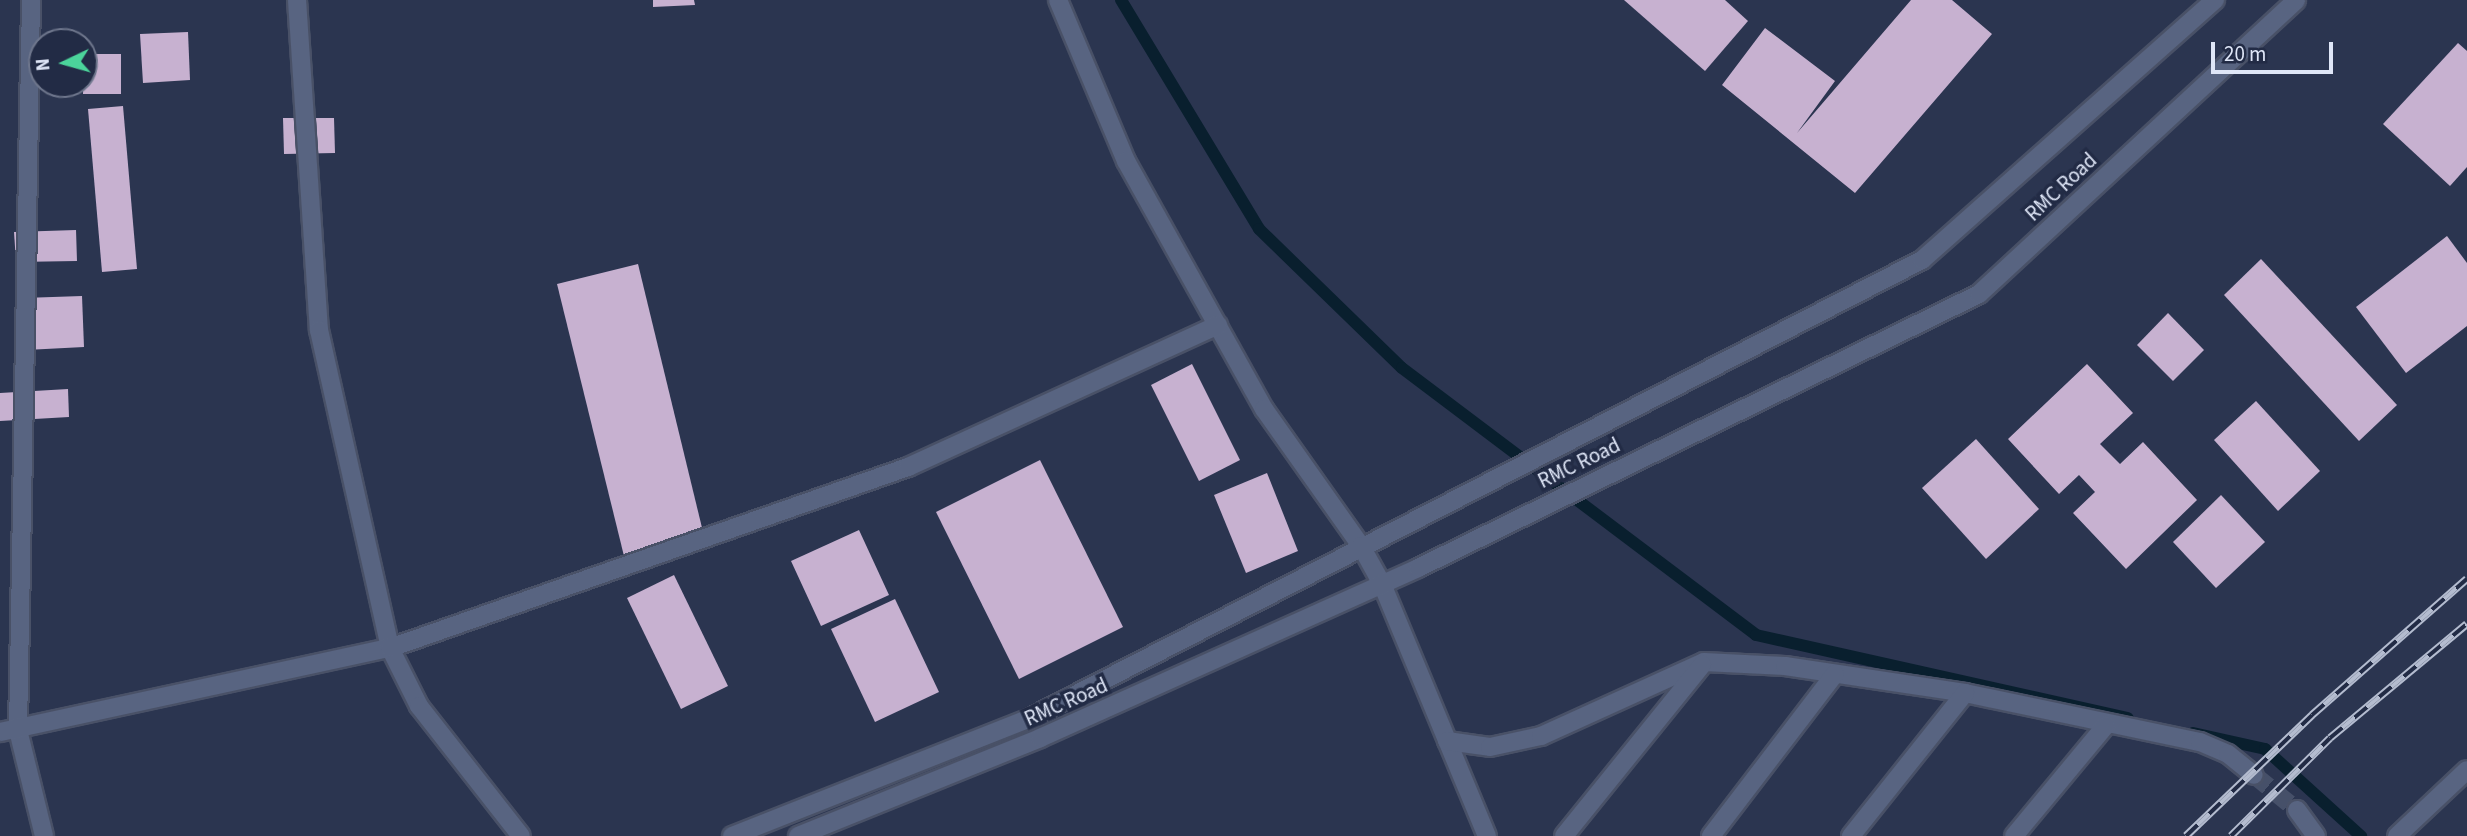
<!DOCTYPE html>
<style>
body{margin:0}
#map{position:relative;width:2467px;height:836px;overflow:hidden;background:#2b3550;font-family:"Source Sans 3",sans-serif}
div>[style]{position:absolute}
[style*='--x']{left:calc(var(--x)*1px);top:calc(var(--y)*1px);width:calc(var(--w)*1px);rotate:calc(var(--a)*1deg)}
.stream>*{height:12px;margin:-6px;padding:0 6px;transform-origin:6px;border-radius:6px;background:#091f2e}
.building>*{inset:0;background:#c7b1d0}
.minor-tunnel>*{height:18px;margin-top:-9px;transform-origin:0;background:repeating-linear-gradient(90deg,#465069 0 18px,transparent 0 27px)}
.roads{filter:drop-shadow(2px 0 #495167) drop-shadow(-2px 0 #495167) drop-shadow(0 2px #495167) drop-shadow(0 -2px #495167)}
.minor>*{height:18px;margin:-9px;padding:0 9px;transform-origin:9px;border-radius:9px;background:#586481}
.rail>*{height:8px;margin-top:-4px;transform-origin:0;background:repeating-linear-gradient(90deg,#222b45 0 16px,#b4bccf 0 32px);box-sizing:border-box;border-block:2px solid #b4bccf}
span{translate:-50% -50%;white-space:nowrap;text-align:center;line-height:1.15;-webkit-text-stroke:7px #222b45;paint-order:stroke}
.street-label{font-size:21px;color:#dfe6f7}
.north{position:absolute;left:28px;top:28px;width:70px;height:70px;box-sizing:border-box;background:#222b45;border:2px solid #6e768c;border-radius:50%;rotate:265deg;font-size:19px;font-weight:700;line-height:28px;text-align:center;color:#dfe6f7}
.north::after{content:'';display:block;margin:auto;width:24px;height:32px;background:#4bd49b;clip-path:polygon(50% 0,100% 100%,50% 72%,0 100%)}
.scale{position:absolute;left:2211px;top:42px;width:122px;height:32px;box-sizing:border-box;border:4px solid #dfe6f7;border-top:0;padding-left:9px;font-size:21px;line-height:24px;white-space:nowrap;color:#dfe6f7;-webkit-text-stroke:5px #222b45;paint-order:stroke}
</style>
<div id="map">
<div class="stream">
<i style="--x:1121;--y:0;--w:267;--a:58.9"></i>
<i style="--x:1259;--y:229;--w:199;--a:44.2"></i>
<i style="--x:1402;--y:368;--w:443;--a:37"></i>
<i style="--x:1756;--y:635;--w:381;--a:12.6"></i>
<i style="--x:2193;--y:733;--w:74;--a:12.5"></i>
<i style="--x:2265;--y:749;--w:130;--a:42.2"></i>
</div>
<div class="building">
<i style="clip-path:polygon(653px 0,694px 0,695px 5px,653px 7px)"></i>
<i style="clip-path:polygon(1624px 0,1725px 0,1748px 21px,1705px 71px)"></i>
<i style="clip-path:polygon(1911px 0,1952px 0,1992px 34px,1855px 193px,1722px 85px,1765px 28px,1835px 81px,1797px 133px)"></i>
<i style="clip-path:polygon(188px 32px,190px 80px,143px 83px,140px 34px)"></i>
<i style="clip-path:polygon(2458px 43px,2467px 51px,2467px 167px,2450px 186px,2383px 124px)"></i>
<i style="clip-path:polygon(84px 54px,121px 54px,121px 94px,83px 94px)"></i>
<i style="clip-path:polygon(123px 106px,137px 269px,102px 272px,88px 109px)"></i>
<i style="clip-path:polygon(283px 118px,334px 118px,335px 153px,284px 154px)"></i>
<i style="clip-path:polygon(76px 230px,77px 261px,16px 262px,14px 232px)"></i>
<i style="clip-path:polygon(2447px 236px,2467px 263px,2467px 326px,2406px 373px,2356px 307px)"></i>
<i style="clip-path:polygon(2261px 259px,2397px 405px,2359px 441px,2224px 295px)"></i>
<i style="clip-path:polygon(638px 264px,704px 536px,624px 556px,557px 284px)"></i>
<i style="clip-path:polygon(82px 296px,84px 347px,26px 350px,23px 298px)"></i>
<i style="clip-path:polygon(2168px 313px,2204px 350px,2173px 381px,2137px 345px)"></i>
<i style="clip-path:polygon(1192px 364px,1240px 460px,1199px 481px,1151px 385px)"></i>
<i style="clip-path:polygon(2087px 364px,2133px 413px,2100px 444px,2120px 464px,2143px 442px,2197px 500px,2126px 569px,2073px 513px,2095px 492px,2079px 475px,2059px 494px,2008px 439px)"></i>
<i style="clip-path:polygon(68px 389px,69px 417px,0 421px,0 393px)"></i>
<i style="clip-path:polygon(2256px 401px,2320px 471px,2278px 511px,2214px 440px)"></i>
<i style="clip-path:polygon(1976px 439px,2039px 509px,1986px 559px,1922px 488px)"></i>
<i style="clip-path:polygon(1040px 460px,1123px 627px,1019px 679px,936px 512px)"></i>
<i style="clip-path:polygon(1267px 473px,1298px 551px,1246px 573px,1214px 495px)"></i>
<i style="clip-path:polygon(2221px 495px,2265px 542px,2216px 588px,2173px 542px)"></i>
<i style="clip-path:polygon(859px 530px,889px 595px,821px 626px,791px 561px)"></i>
<i style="clip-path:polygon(674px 575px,728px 686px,681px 709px,627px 598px)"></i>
<i style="clip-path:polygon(895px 599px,939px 692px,875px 722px,831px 629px)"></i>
</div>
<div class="minor-tunnel">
<i style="--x:2254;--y:775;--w:55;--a:39.1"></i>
</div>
<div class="roads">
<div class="minor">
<i style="--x:31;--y:0;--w:730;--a:91.02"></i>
<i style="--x:18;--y:730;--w:109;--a:76.2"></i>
<i style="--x:297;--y:0;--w:331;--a:86.2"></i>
<i style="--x:319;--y:330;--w:326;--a:77.4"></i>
<i style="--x:390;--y:648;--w:65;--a:63.4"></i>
<i style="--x:419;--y:706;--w:165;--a:51.9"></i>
<i style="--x:1058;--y:0;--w:175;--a:67.1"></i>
<i style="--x:1126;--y:161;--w:284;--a:60.9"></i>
<i style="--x:1264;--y:409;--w:168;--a:54.7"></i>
<i style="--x:1361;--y:546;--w:43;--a:61.1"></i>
<i style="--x:1382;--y:584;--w:273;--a:67.4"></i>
<i style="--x:0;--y:732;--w:399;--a:-12.2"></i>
<i style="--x:390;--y:648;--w:549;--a:-19.26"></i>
<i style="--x:908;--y:467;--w:341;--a:-24.6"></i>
<i style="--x:1447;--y:741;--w:43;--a:7.9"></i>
<i style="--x:1490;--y:747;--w:52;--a:-12.2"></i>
<i style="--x:1541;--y:736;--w:179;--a:-24.4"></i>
<i style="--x:1704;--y:662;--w:81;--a:2.8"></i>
<i style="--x:1785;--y:666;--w:182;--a:8.5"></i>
<i style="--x:1965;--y:693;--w:240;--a:11.8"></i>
<i style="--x:2200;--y:742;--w:30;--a:23"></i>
<i style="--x:2228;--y:754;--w:33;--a:39"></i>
<i style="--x:2297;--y:810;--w:32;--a:54"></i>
<i style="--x:732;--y:836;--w:321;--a:-21.6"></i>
<i style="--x:1030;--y:718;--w:1003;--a:-27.18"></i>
<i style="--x:1922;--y:260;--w:392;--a:-41.6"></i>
<i style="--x:798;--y:836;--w:261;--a:-22"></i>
<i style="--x:1040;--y:738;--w:414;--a:-24.2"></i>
<i style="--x:1418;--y:568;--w:624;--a:-26.03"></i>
<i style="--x:1979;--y:294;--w:432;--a:-42.8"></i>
<i style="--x:1564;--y:836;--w:220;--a:-51.1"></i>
<i style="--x:1711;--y:836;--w:204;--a:-52.6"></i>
<i style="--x:1851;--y:836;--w:183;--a:-51.4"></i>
<i style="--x:2014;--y:836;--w:144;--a:-50.3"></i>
<i style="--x:2397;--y:836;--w:96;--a:-43.3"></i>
</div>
</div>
<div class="rail">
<i style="--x:2186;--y:836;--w:175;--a:-43.8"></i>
<i style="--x:2312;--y:715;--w:206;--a:-41.3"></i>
<i style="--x:2231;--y:836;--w:139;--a:-44.7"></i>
<i style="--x:2330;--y:738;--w:178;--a:-39.8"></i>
</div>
<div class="street-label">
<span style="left:2061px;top:187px;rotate:-43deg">RMC Road</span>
<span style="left:1579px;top:463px;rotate:-26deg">RMC Road</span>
<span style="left:1066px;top:702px;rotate:-24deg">RMC Road</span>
</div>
<div class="north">N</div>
<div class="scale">20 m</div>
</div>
